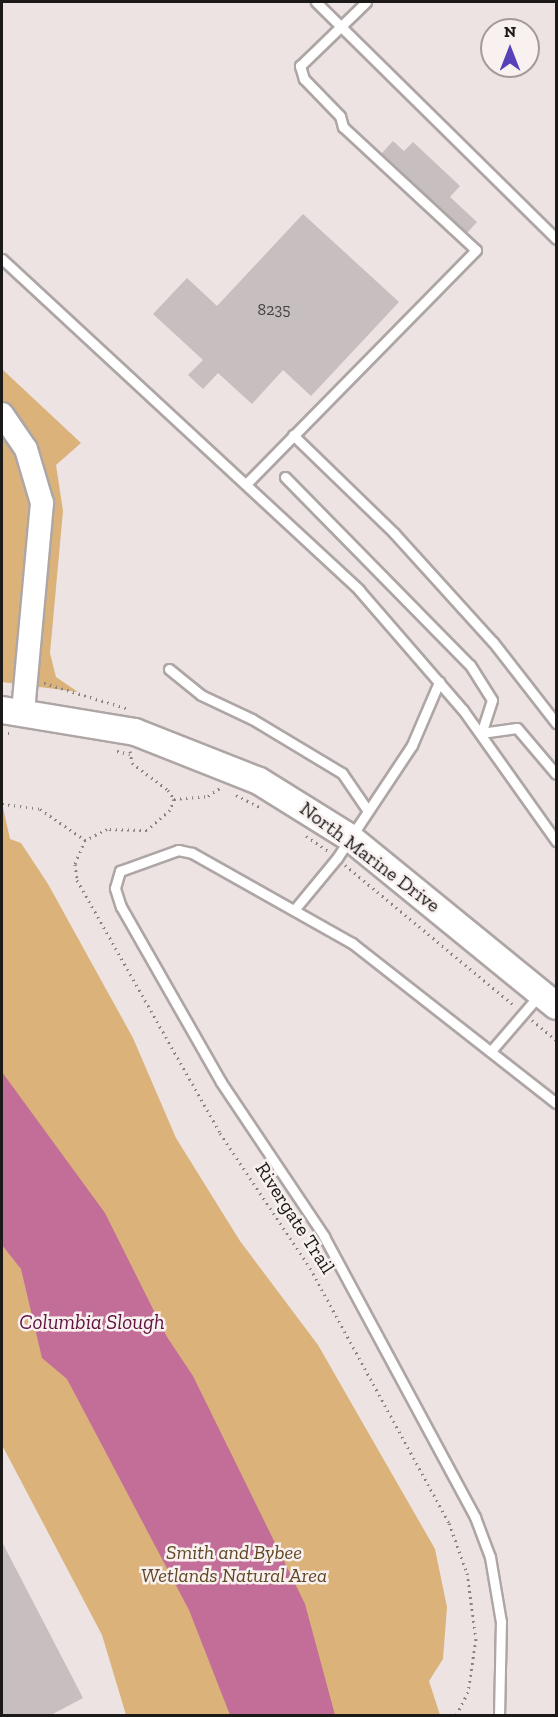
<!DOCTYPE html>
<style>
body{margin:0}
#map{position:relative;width:558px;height:1717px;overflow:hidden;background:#ece3e2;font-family:"Zilla Slab",serif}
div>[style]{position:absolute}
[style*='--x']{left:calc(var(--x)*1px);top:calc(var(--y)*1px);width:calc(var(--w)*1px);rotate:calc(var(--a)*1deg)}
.green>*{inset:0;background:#dbb279}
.water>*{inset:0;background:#c36d99}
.building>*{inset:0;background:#c6bebf}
.path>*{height:3px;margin-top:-1.5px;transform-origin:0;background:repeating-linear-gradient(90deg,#888281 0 1.5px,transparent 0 6px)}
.roads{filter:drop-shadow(2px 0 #aea6a5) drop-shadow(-2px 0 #aea6a5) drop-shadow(0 2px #aea6a5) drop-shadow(0 -2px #aea6a5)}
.service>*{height:9px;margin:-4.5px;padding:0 4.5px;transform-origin:4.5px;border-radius:4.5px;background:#fff}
.tertiary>*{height:22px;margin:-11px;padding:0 11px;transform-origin:11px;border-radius:11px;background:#fff}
.secondary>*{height:26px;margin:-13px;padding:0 13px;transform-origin:13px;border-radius:13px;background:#fff}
span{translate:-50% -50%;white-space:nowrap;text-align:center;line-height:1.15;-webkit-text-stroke:5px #f9f1ef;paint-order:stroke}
.number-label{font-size:16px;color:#464242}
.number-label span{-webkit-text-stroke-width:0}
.street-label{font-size:20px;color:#1c1919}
.park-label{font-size:20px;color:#5f4624;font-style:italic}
.water-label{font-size:21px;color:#5f113f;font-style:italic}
.frame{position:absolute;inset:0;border:3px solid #1c1919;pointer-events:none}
.north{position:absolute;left:480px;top:18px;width:60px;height:60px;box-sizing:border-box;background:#f9f1ef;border:2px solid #a19b99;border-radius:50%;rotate:0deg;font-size:16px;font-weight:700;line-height:24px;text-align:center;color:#1c1919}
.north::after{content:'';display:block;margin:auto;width:21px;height:27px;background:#5741b9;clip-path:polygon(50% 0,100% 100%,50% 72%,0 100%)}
</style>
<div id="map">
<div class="green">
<i style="clip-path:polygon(2px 369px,81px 443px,56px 465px,63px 511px,50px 653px,56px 677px,78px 692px,2px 682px)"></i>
<i style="clip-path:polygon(2px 803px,10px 839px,21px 843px,48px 884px,133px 1038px,176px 1138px,240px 1241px,318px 1345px,435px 1549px,447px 1607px,443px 1659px,429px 1681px,440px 1715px,126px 1715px,102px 1635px,2px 1445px)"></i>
</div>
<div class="water">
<i style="clip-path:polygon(2px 1072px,105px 1213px,167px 1337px,193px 1376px,305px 1604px,335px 1715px,230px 1715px,189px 1610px,67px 1379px,42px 1358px,21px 1269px,2px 1245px)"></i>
</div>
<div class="building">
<i style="clip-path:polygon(393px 141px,404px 151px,413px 142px,460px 186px,450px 197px,477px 222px,467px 233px,382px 153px)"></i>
<i style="clip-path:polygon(303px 214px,399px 302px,311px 396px,283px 370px,252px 404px,218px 373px,203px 389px,188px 375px,203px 360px,153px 314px,187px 278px,217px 306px)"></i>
<i style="clip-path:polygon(2px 1542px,83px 1698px,49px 1716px,2px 1716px)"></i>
</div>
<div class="path">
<i style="--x:44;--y:683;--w:89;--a:17"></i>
<i style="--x:2;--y:733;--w:8;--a:0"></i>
<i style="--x:117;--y:751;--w:13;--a:13"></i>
<i style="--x:130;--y:751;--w:12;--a:81"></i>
<i style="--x:132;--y:763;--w:45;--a:36.9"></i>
<i style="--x:168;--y:790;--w:11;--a:56"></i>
<i style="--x:174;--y:799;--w:12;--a:110"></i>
<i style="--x:170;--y:810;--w:30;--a:139"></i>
<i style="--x:147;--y:830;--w:40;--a:-178.6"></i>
<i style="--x:107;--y:829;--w:25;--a:153"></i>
<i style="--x:85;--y:840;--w:26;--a:113"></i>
<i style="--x:75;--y:864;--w:16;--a:83"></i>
<i style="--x:77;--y:880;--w:291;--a:60.5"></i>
<i style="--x:220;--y:1133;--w:162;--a:56.3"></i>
<i style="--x:310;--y:1268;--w:290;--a:61.4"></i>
<i style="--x:449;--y:1523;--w:53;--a:70.2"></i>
<i style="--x:467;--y:1573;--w:67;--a:82.2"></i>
<i style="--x:476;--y:1639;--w:54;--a:98.6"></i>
<i style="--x:468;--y:1692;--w:27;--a:117"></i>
<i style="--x:236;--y:795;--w:30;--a:27"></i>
<i style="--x:174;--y:799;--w:34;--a:-5"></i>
<i style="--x:208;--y:796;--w:14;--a:-34"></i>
<i style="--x:2;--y:804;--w:38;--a:7"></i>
<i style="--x:40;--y:809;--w:55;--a:34.6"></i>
<i style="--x:306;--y:836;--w:27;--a:34"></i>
<i style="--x:345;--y:865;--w:221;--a:39.7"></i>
<i style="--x:532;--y:1020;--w:31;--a:40"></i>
</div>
<div class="roads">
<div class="service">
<i style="--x:316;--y:2;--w:337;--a:44.6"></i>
<i style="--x:2;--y:259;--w:487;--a:42.8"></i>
<i style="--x:359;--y:590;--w:159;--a:49.1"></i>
<i style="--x:463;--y:710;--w:161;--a:54.6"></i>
<i style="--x:293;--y:435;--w:141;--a:44.1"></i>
<i style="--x:394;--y:533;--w:147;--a:47.8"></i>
<i style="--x:493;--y:642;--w:103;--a:52.1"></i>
<i style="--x:285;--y:477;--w:264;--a:45.5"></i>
<i style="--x:470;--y:665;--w:41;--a:57.8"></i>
<i style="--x:492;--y:700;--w:35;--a:108"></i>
<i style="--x:246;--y:484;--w:328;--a:-45.5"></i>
<i style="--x:476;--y:250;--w:181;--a:-137.2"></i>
<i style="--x:343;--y:127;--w:11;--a:-105"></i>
<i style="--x:340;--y:116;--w:52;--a:-134.2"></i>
<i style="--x:304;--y:79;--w:14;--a:-107"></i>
<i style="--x:300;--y:66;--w:92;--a:-44.1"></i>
<i style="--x:169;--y:669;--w:41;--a:39.1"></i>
<i style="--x:201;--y:695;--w:56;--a:25.2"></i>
<i style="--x:252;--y:719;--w:105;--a:31"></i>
<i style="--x:342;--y:773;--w:42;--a:55.6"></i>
<i style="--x:481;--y:733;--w:36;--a:-8"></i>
<i style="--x:517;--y:728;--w:60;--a:49.7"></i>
<i style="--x:294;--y:910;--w:67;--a:-50.4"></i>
<i style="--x:337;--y:858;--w:136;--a:-56.4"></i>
<i style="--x:412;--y:745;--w:69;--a:-66.8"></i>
<i style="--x:491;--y:1051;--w:75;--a:-49.3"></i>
<i style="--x:499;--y:1716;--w:94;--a:-88.8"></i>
<i style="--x:501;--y:1622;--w:66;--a:-99.6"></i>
<i style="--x:490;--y:1557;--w:43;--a:-110.6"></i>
<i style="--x:475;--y:1517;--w:319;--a:-118.3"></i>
<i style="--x:324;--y:1236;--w:185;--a:-123.8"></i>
<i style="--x:221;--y:1082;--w:202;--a:-119.7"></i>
<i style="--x:121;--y:907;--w:20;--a:-108"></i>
<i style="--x:115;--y:888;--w:18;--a:-74"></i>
<i style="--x:120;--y:871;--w:62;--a:-19.9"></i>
<i style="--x:178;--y:850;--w:14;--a:12"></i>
<i style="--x:192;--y:853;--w:184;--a:29.4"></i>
<i style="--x:352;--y:943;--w:259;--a:38.1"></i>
</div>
<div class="tertiary">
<i style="--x:2;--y:414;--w:42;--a:55.6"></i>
<i style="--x:26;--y:449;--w:56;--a:73.5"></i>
<i style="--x:42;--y:503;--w:209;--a:95.2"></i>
</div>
<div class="secondary">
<i style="--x:2;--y:710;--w:135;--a:9.4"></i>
<i style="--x:135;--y:732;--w:133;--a:21.6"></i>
<i style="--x:259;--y:781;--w:106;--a:31.9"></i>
<i style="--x:349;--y:837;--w:267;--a:39.2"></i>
</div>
</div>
<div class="number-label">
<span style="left:274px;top:310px">8235</span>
</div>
<div class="street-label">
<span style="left:370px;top:857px;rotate:37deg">North Marine Drive</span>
<span style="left:295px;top:1218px;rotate:57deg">Rivergate Trail</span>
</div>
<div class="park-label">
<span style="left:234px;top:1564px">Smith and Bybee<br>Wetlands Natural Area</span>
</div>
<div class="water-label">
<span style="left:92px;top:1322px">Columbia Slough</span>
</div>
<div class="frame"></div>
<div class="north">N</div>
</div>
